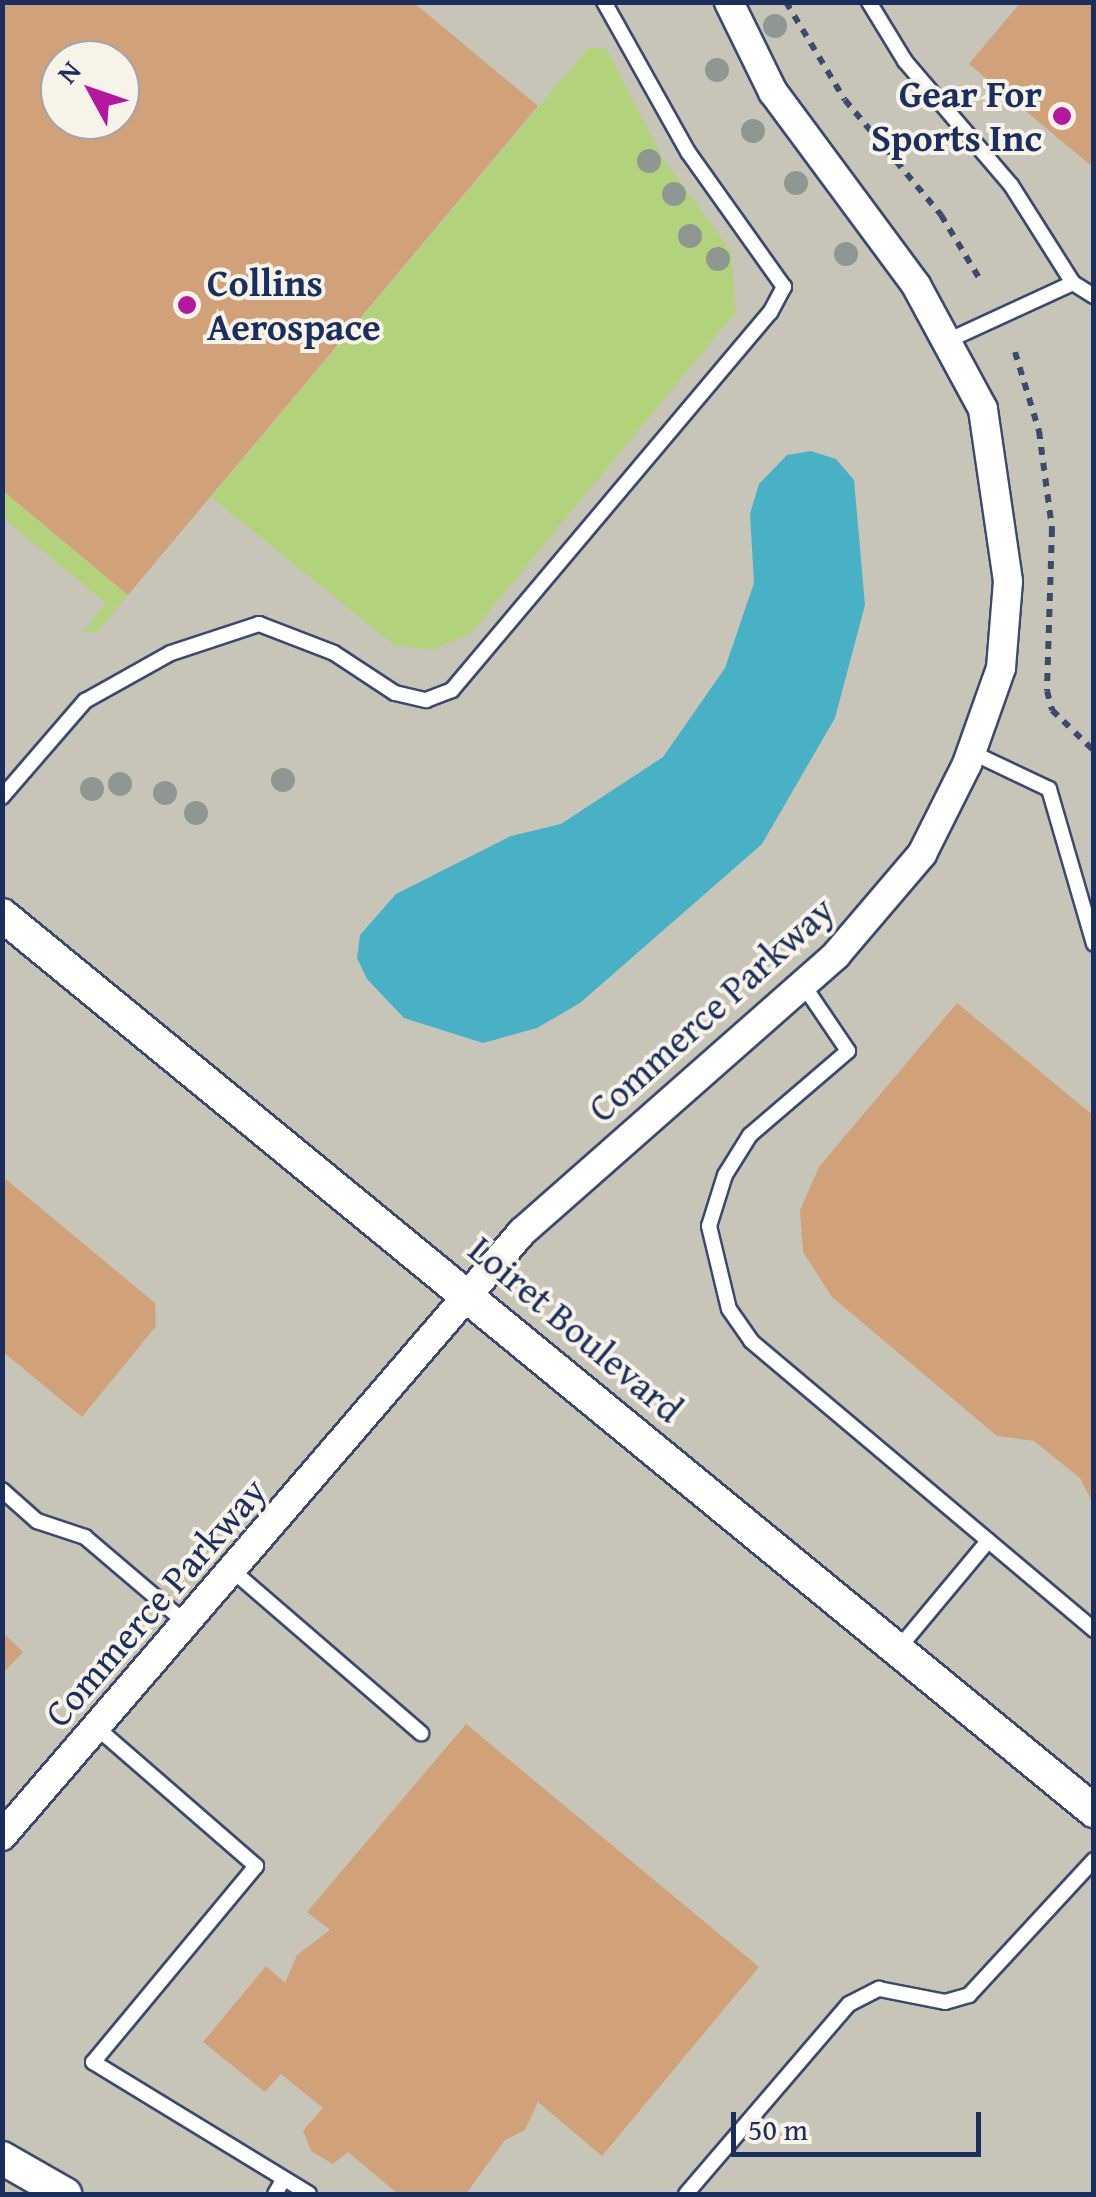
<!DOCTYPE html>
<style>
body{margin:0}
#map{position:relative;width:1096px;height:2197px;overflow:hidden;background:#efe5ca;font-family:"Gentium Book Plus",serif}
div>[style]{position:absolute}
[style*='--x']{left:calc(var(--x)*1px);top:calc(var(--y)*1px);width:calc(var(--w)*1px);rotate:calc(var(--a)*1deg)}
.industrial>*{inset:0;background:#c6c5b8}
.green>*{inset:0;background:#b2d37b}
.water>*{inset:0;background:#48b1c6}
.building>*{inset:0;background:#d1a279}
.path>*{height:6px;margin-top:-3px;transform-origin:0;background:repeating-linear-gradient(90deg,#3b4a6e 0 8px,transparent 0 16px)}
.roads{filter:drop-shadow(2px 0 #3b4a6e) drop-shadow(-2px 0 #3b4a6e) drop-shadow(0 2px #3b4a6e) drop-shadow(0 -2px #3b4a6e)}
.service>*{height:14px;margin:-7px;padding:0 7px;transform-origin:7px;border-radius:7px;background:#fff}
.minor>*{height:28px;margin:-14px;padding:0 14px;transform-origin:14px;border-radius:14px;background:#fff}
.tertiary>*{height:32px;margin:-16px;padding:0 16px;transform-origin:16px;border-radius:16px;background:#fff}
.trees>*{width:24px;height:24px;margin:-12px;border-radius:50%;background:#8f9792}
.dots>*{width:28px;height:28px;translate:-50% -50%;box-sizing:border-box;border:5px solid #f7f3e8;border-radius:50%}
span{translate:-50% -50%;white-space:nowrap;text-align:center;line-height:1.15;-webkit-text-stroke:8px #f7f3e8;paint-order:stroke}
.poi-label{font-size:38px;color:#1b2f5e;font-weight:700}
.right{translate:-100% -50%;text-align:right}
.left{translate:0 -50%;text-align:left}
.street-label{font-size:38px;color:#1b2f5e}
.frame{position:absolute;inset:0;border:5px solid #1b2f5e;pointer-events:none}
.north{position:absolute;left:40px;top:40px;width:100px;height:100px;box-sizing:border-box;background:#f7f3e8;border:2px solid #9fa5b1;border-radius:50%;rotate:310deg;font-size:28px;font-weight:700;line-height:40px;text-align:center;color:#1b2f5e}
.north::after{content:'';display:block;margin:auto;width:35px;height:45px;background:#b5179e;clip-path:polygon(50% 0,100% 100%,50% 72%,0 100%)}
.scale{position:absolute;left:731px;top:2112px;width:250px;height:45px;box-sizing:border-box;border:5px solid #1b2f5e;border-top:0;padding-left:12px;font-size:30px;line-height:35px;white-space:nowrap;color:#1b2f5e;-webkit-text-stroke:8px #f7f3e8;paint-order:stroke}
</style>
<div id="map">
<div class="industrial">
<i style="clip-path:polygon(evenodd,3px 3px,1093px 3px,1093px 2194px,3px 2194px,3px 3px,60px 60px,120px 60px,120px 120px,60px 120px,60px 60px)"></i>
</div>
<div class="green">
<i style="clip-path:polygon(588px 48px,606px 48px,662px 157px,731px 251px,736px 312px,471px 633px,433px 650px,394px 645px,211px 497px)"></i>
<i style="clip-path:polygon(2px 490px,128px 595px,97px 632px,83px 632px,106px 603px,3px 518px)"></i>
</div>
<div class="water">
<i style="clip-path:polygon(811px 451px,836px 459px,854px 480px,865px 605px,835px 718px,762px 844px,580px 1003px,537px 1028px,483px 1043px,404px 1018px,367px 979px,357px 958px,360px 935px,396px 894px,511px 836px,561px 824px,663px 757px,725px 668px,754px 583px,750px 514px,759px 484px,787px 455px)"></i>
</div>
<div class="building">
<i style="clip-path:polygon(evenodd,2px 2px,413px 2px,538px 106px,128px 595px,2px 490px,2px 2px,60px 60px,120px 60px,120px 120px,60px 120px,60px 60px)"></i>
<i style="clip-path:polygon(1021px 2px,1094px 2px,1094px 168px,969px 64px)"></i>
<i style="clip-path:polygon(957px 1003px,1094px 1116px,1094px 1505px,1080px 1478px,1034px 1441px,997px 1436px,832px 1297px,803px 1252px,800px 1210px,819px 1167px)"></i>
<i style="clip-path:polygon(2px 1176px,155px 1303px,156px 1326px,82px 1417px,2px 1351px)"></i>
<i style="clip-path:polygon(2px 1632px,23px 1652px,2px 1674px)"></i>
<i style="clip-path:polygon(466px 1724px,759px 1967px,602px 2156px,538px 2102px,525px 2130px,505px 2140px,466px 2194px,398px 2194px,348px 2152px,333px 2164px,311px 2151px,303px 2131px,323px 2108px,281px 2074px,265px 2092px,203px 2042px,266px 1966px,285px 1983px,297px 1955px,330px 1930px,307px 1912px)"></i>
</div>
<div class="path">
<i style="--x:786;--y:2;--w:114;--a:59"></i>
<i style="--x:845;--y:100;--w:150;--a:50.1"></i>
<i style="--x:941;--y:215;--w:77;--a:58.8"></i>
<i style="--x:1015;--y:352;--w:83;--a:73.1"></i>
<i style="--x:1039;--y:431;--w:99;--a:82.4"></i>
<i style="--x:1052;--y:529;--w:162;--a:91.8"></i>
<i style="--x:1047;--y:691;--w:20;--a:75"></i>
<i style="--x:1052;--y:710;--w:59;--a:44.3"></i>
</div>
<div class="roads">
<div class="service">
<i style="--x:869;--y:2;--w:69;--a:58.6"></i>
<i style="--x:905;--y:61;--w:163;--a:49.5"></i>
<i style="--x:1011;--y:185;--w:116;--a:57.7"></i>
<i style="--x:1073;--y:283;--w:25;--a:32"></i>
<i style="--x:947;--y:341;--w:139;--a:-24.7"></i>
<i style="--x:971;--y:752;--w:86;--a:25.4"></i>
<i style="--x:1049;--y:789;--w:161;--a:73.8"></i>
<i style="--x:2;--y:797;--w:127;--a:-49.2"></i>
<i style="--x:85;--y:701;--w:98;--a:-29.2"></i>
<i style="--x:171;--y:653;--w:93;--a:-18.2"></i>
<i style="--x:259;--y:624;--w:80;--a:21.1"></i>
<i style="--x:334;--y:653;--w:73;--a:33.3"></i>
<i style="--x:395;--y:693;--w:32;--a:13"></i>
<i style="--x:426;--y:700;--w:28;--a:-21"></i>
<i style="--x:452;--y:690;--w:493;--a:-49.9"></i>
<i style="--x:770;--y:313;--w:30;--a:-62"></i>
<i style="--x:784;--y:287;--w:166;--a:-125.4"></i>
<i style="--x:688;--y:152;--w:172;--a:-119.2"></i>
<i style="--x:802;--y:983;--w:82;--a:55.9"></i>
<i style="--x:848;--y:1051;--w:129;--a:139.4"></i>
<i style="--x:750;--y:1135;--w:47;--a:122"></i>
<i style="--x:725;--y:1175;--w:53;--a:107.4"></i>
<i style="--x:709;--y:1226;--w:85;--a:76.5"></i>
<i style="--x:729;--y:1309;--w:39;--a:55"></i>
<i style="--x:751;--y:1341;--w:449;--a:40.1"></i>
<i style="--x:2;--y:1490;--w:47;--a:41.5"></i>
<i style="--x:37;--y:1521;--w:51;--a:18.4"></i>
<i style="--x:85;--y:1537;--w:133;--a:40.4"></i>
<i style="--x:232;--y:1570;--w:250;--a:40.8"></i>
<i style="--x:898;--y:1649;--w:141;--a:-50.2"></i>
<i style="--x:96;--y:1727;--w:212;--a:41"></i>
<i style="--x:256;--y:1866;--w:255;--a:129.7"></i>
<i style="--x:93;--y:2062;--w:253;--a:31.4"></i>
<i style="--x:275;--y:2194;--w:16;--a:-60"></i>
<i style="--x:686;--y:2194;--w:250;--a:-49.4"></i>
<i style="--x:849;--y:2004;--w:34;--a:-27"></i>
<i style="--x:879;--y:1989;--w:67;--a:11.1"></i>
<i style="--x:945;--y:2002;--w:25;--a:-16"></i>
<i style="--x:969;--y:1995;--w:184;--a:-47.2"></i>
</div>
<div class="minor">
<i style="--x:2;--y:1836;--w:797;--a:-49.27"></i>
<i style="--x:522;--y:1232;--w:419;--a:-41.4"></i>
<i style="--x:836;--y:955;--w:133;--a:-49.6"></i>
<i style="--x:922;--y:854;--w:101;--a:-63.4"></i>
<i style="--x:967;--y:764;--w:102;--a:-70.5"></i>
<i style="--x:1001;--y:668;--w:87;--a:-85.4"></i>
<i style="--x:1008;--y:581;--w:174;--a:-98.3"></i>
<i style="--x:983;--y:409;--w:141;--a:-118.4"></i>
<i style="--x:916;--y:285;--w:240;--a:-126.5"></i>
<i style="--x:773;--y:92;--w:100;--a:-116.1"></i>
</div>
<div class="tertiary">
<i style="--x:2;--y:915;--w:1413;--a:39.37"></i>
<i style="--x:2;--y:2158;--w:73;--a:29.7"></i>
</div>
</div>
<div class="trees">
<i style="left:775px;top:26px"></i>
<i style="left:717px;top:70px"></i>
<i style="left:753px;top:131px"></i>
<i style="left:649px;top:161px"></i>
<i style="left:796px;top:183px"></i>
<i style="left:674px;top:194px"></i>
<i style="left:690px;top:236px"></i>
<i style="left:846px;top:254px"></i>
<i style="left:718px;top:259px"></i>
<i style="left:283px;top:780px"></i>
<i style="left:120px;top:784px"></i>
<i style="left:92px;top:789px"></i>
<i style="left:165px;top:793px"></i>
<i style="left:196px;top:813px"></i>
</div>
<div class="dots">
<i style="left:1062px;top:116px;background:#b5179e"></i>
<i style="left:187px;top:305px;background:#b5179e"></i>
</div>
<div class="poi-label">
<span class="right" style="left:1042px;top:116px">Gear For<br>Sports Inc</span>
<span class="left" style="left:207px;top:305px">Collins<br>Aerospace</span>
</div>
<div class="street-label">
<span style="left:711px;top:1009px;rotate:-42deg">Commerce Parkway</span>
<span style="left:576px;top:1329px;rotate:40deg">Loiret Boulevard</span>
<span style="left:155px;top:1602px;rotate:-49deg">Commerce Parkway</span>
</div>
<div class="frame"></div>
<div class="north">N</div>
<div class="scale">50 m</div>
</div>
